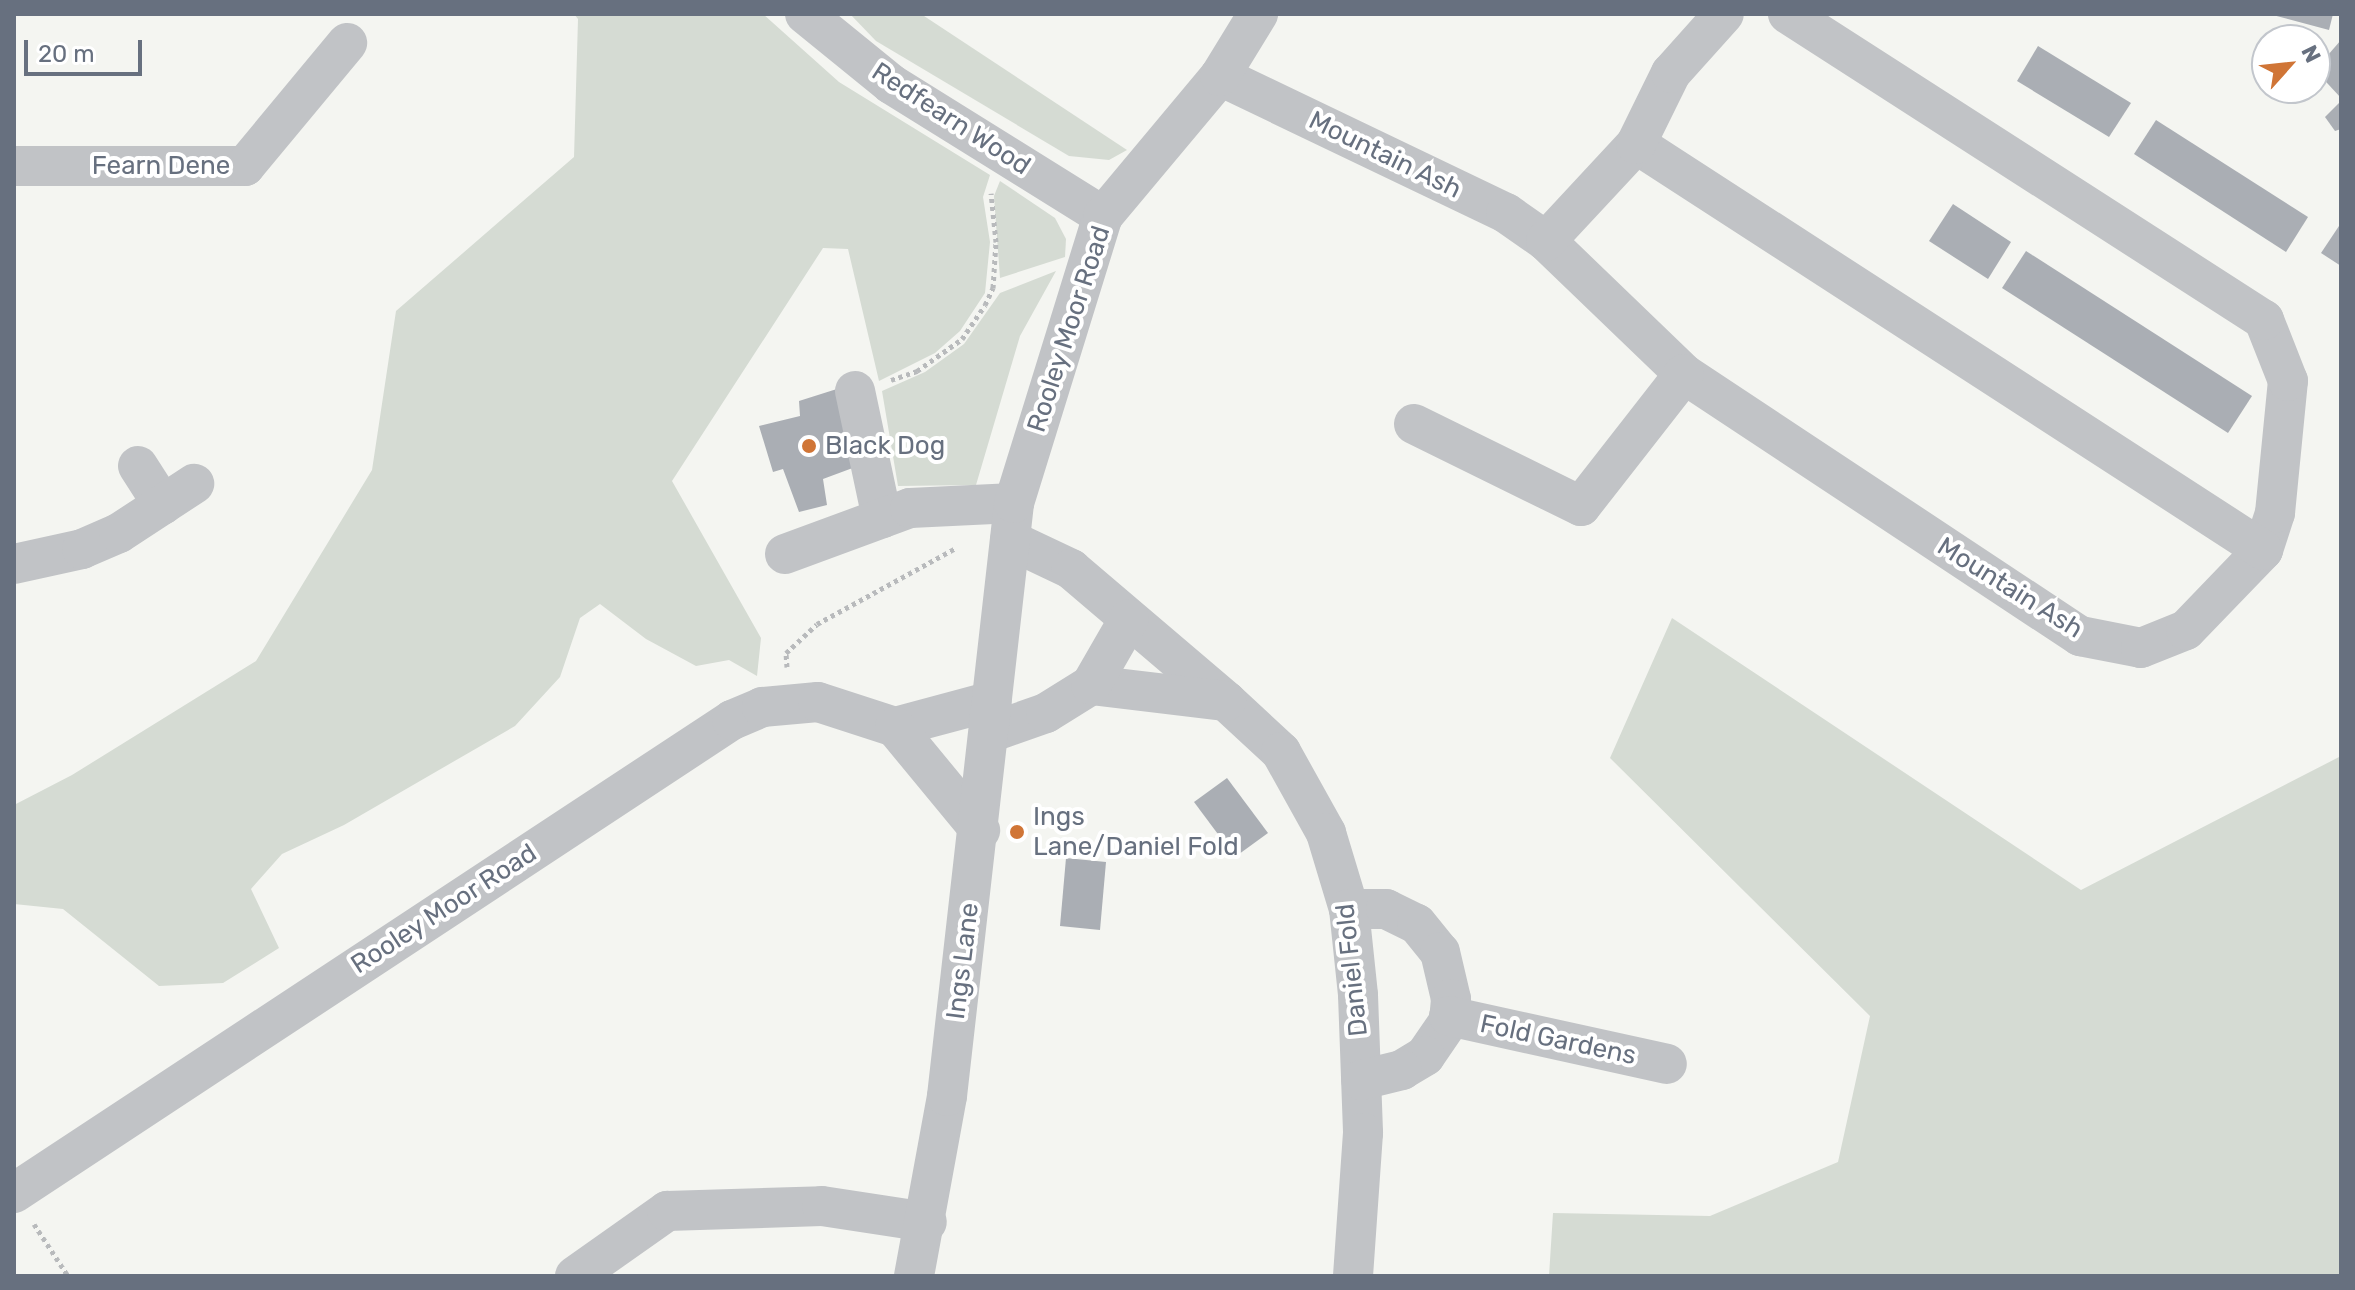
<!DOCTYPE html>
<style>
body{margin:0}
#map{position:relative;width:2355px;height:1290px;overflow:hidden;background:#f4f5f1;font-family:Rubik,sans-serif}
div>[style]{position:absolute}
[style*='--x']{left:calc(var(--x)*1px);top:calc(var(--y)*1px);width:calc(var(--w)*1px);rotate:calc(var(--a)*1deg)}
.green>*{inset:0;background:#d5dbd3}
.building>*{inset:0;background:#aaaeb4}
.path>*{height:5px;margin-top:-2.5px;transform-origin:0;background:repeating-linear-gradient(90deg,#b8babc 0 4px,transparent 0 8px)}
.minor>*{height:40px;margin:-20px;padding:0 20px;transform-origin:20px;border-radius:20px;background:#c1c3c6}
.dots>*{width:22px;height:22px;translate:-50% -50%;box-sizing:border-box;border:4px solid #fff;border-radius:50%}
span{translate:-50% -50%;white-space:nowrap;text-align:center;line-height:1.15;-webkit-text-stroke:8px #fff;paint-order:stroke}
.street-label{font-size:26px;color:#67707f}
.poi-label{font-size:26px;color:#67707f}
.left{translate:0 -50%;text-align:left}
.frame{position:absolute;inset:0;border:16px solid #67707f;pointer-events:none}
.north{position:absolute;left:2251px;top:24px;width:80px;height:80px;box-sizing:border-box;background:#fff;border:2px solid #c2c6cc;border-radius:50%;rotate:63deg;font-size:22px;font-weight:700;line-height:32px;text-align:center;color:#67707f}
.north::after{content:'';display:block;margin:auto;width:28px;height:36px;background:#d07536;clip-path:polygon(50% 0,100% 100%,50% 72%,0 100%)}
.scale{position:absolute;left:24px;top:40px;width:118px;height:36px;box-sizing:border-box;border:4px solid #67707f;border-top:0;padding-left:10px;font-size:24px;line-height:28px;white-space:nowrap;color:#67707f;-webkit-text-stroke:6px #fff;paint-order:stroke}
</style>
<div id="map">
<div class="green">
<i style="clip-path:polygon(574px 14px,763px 14px,839px 82px,990px 175px,983px 197px,990px 242px,985px 293px,960px 331px,935px 353px,879px 381px,848px 249px,823px 248px,672px 481px,761px 638px,757px 676px,729px 660px,696px 666px,646px 639px,600px 604px,580px 618px,560px 677px,515px 726px,344px 825px,282px 854px,251px 889px,279px 948px,223px 983px,159px 986px,63px 909px,14px 904px,14px 805px,72px 775px,256px 661px,372px 470px,396px 311px,574px 157px,578px 19px)"></i>
<i style="clip-path:polygon(850px 14px,921px 14px,1127px 150px,1109px 160px,1069px 156px,876px 41px)"></i>
<i style="clip-path:polygon(1000px 181px,1055px 218px,1066px 239px,1065px 257px,1000px 278px,994px 196px)"></i>
<i style="clip-path:polygon(1056px 271px,1020px 336px,976px 485px,898px 486px,882px 391px,925px 372px,964px 344px,1000px 293px)"></i>
<i style="clip-path:polygon(1672px 618px,2081px 890px,2341px 756px,2341px 1276px,1549px 1276px,1553px 1213px,1710px 1216px,1838px 1162px,1870px 1016px,1610px 758px)"></i>
</div>
<div class="building">
<i style="clip-path:polygon(2269px 14px,2333px 14px,2329px 30px)"></i>
<i style="clip-path:polygon(2341px 40px,2341px 98px,2315px 70px)"></i>
<i style="clip-path:polygon(2038px 46px,2131px 103px,2109px 137px,2017px 81px)"></i>
<i style="clip-path:polygon(2341px 101px,2341px 129px,2335px 131px,2325px 117px)"></i>
<i style="clip-path:polygon(2156px 120px,2308px 217px,2286px 252px,2134px 154px)"></i>
<i style="clip-path:polygon(1953px 204px,2011px 242px,1988px 279px,1929px 241px)"></i>
<i style="clip-path:polygon(2341px 223px,2341px 266px,2321px 253px)"></i>
<i style="clip-path:polygon(2026px 251px,2252px 396px,2228px 433px,2002px 288px)"></i>
<i style="clip-path:polygon(840px 388px,858px 466px,823px 479px,827px 505px,799px 512px,783px 469px,773px 472px,759px 426px,800px 416px,799px 401px)"></i>
<i style="clip-path:polygon(1227px 778px,1268px 833px,1235px 857px,1194px 802px)"></i>
<i style="clip-path:polygon(1066px 858px,1106px 862px,1100px 930px,1060px 926px)"></i>
</div>
<div class="path">
<i style="--x:891;--y:380;--w:28;--a:-19"></i>
<i style="--x:917;--y:371;--w:55;--a:-35.4"></i>
<i style="--x:962;--y:339;--w:41;--a:-55.9"></i>
<i style="--x:985;--y:305;--w:19;--a:-65"></i>
<i style="--x:993;--y:288;--w:46;--a:-86.3"></i>
<i style="--x:996;--y:242;--w:49;--a:-95.8"></i>
<i style="--x:787;--y:667;--w:14;--a:-94"></i>
<i style="--x:786;--y:653;--w:42;--a:-43.1"></i>
<i style="--x:817;--y:624;--w:158;--a:-28.7"></i>
<i style="--x:34;--y:1224;--w:62;--a:56.8"></i>
</div>
<div class="minor">
<i style="--x:805;--y:14;--w:111;--a:39.1"></i>
<i style="--x:891;--y:84;--w:250;--a:31.9"></i>
<i style="--x:1220;--y:76;--w:317;--a:25.6"></i>
<i style="--x:1506;--y:213;--w:49;--a:35"></i>
<i style="--x:1546;--y:241;--w:192;--a:43.9"></i>
<i style="--x:1684;--y:374;--w:475;--a:33.5"></i>
<i style="--x:2080;--y:636;--w:62;--a:11.1"></i>
<i style="--x:2141;--y:648;--w:48;--a:-21.8"></i>
<i style="--x:2186;--y:630;--w:111;--a:-46.1"></i>
<i style="--x:2263;--y:550;--w:39;--a:-72"></i>
<i style="--x:2275;--y:513;--w:133;--a:-84.4"></i>
<i style="--x:2288;--y:381;--w:66;--a:-111.5"></i>
<i style="--x:2264;--y:320;--w:566;--a:-147.26"></i>
<i style="--x:1636;--y:144;--w:747;--a:32.92"></i>
<i style="--x:14;--y:166;--w:231;--a:0"></i>
<i style="--x:245;--y:166;--w:160;--a:-50.3"></i>
<i style="--x:1546;--y:241;--w:132;--a:-47.1"></i>
<i style="--x:1636;--y:144;--w:79;--a:-63.8"></i>
<i style="--x:1671;--y:73;--w:79;--a:-48.1"></i>
<i style="--x:855;--y:391;--w:130;--a:78"></i>
<i style="--x:1414;--y:424;--w:186;--a:26.2"></i>
<i style="--x:1581;--y:506;--w:167;--a:-52"></i>
<i style="--x:138;--y:466;--w:46;--a:57.3"></i>
<i style="--x:1010;--y:540;--w:68;--a:25.4"></i>
<i style="--x:1071;--y:569;--w:204;--a:40.4"></i>
<i style="--x:1226;--y:701;--w:75;--a:42.8"></i>
<i style="--x:1281;--y:752;--w:93;--a:60.9"></i>
<i style="--x:1326;--y:833;--w:79;--a:73.2"></i>
<i style="--x:1349;--y:909;--w:86;--a:84"></i>
<i style="--x:1358;--y:995;--w:138;--a:87.9"></i>
<i style="--x:1363;--y:1133;--w:143;--a:94"></i>
<i style="--x:785;--y:554;--w:133;--a:-20.2"></i>
<i style="--x:910;--y:508;--w:104;--a:-2.8"></i>
<i style="--x:14;--y:564;--w:70;--a:-12.4"></i>
<i style="--x:82;--y:549;--w:40;--a:-23.4"></i>
<i style="--x:119;--y:533;--w:90;--a:-33.2"></i>
<i style="--x:1091;--y:685;--w:136;--a:6.8"></i>
<i style="--x:895;--y:727;--w:100;--a:-15"></i>
<i style="--x:989;--y:733;--w:60;--a:-19.3"></i>
<i style="--x:1046;--y:713;--w:53;--a:-31.9"></i>
<i style="--x:1091;--y:685;--w:76;--a:-60.1"></i>
<i style="--x:1349;--y:909;--w:37;--a:0"></i>
<i style="--x:1386;--y:909;--w:34;--a:26"></i>
<i style="--x:1417;--y:924;--w:36;--a:51"></i>
<i style="--x:1440;--y:952;--w:48;--a:76.8"></i>
<i style="--x:1451;--y:999;--w:22;--a:95"></i>
<i style="--x:1449;--y:1021;--w:42;--a:124.4"></i>
<i style="--x:1425;--y:1056;--w:27;--a:149"></i>
<i style="--x:1402;--y:1070;--w:42;--a:166.3"></i>
<i style="--x:1449;--y:1016;--w:223;--a:12.4"></i>
<i style="--x:14;--y:1193;--w:860;--a:-33.38"></i>
<i style="--x:732;--y:720;--w:33;--a:-23"></i>
<i style="--x:762;--y:707;--w:56;--a:-5.1"></i>
<i style="--x:818;--y:702;--w:81;--a:18"></i>
<i style="--x:895;--y:727;--w:134;--a:50.5"></i>
<i style="--x:575;--y:1276;--w:113;--a:-35.2"></i>
<i style="--x:667;--y:1211;--w:155;--a:-1.8"></i>
<i style="--x:822;--y:1206;--w:106;--a:8.7"></i>
<i style="--x:914;--y:1276;--w:183;--a:-79.6"></i>
<i style="--x:947;--y:1096;--w:597;--a:-83.55"></i>
<i style="--x:1014;--y:503;--w:300;--a:-72.8"></i>
<i style="--x:1103;--y:216;--w:182;--a:-50.1"></i>
<i style="--x:1220;--y:76;--w:73;--a:-58.5"></i>
</div>
<div class="dots">
<i style="left:809px;top:446px;background:#d07536"></i>
<i style="left:1017px;top:832px;background:#d07536"></i>
</div>
<div class="street-label">
<span style="left:951px;top:119px;rotate:33deg">Redfearn Wood</span>
<span style="left:1385px;top:155px;rotate:26deg">Mountain Ash</span>
<span style="left:161px;top:166px">Fearn Dene</span>
<span style="left:1069px;top:329px;rotate:-72deg">Rooley Moor Road</span>
<span style="left:2010px;top:588px;rotate:32deg">Mountain Ash</span>
<span style="left:444px;top:909px;rotate:-33deg">Rooley Moor Road</span>
<span style="left:963px;top:961px;rotate:-83deg">Ings Lane</span>
<span style="left:1352px;top:970px;rotate:-96deg">Daniel Fold</span>
<span style="left:1558px;top:1040px;rotate:12deg">Fold Gardens</span>
</div>
<div class="poi-label">
<span class="left" style="left:825px;top:446px">Black Dog</span>
<span class="left" style="left:1033px;top:832px">Ings<br>Lane/Daniel Fold</span>
</div>
<div class="frame"></div>
<div class="north">N</div>
<div class="scale">20 m</div>
</div>
